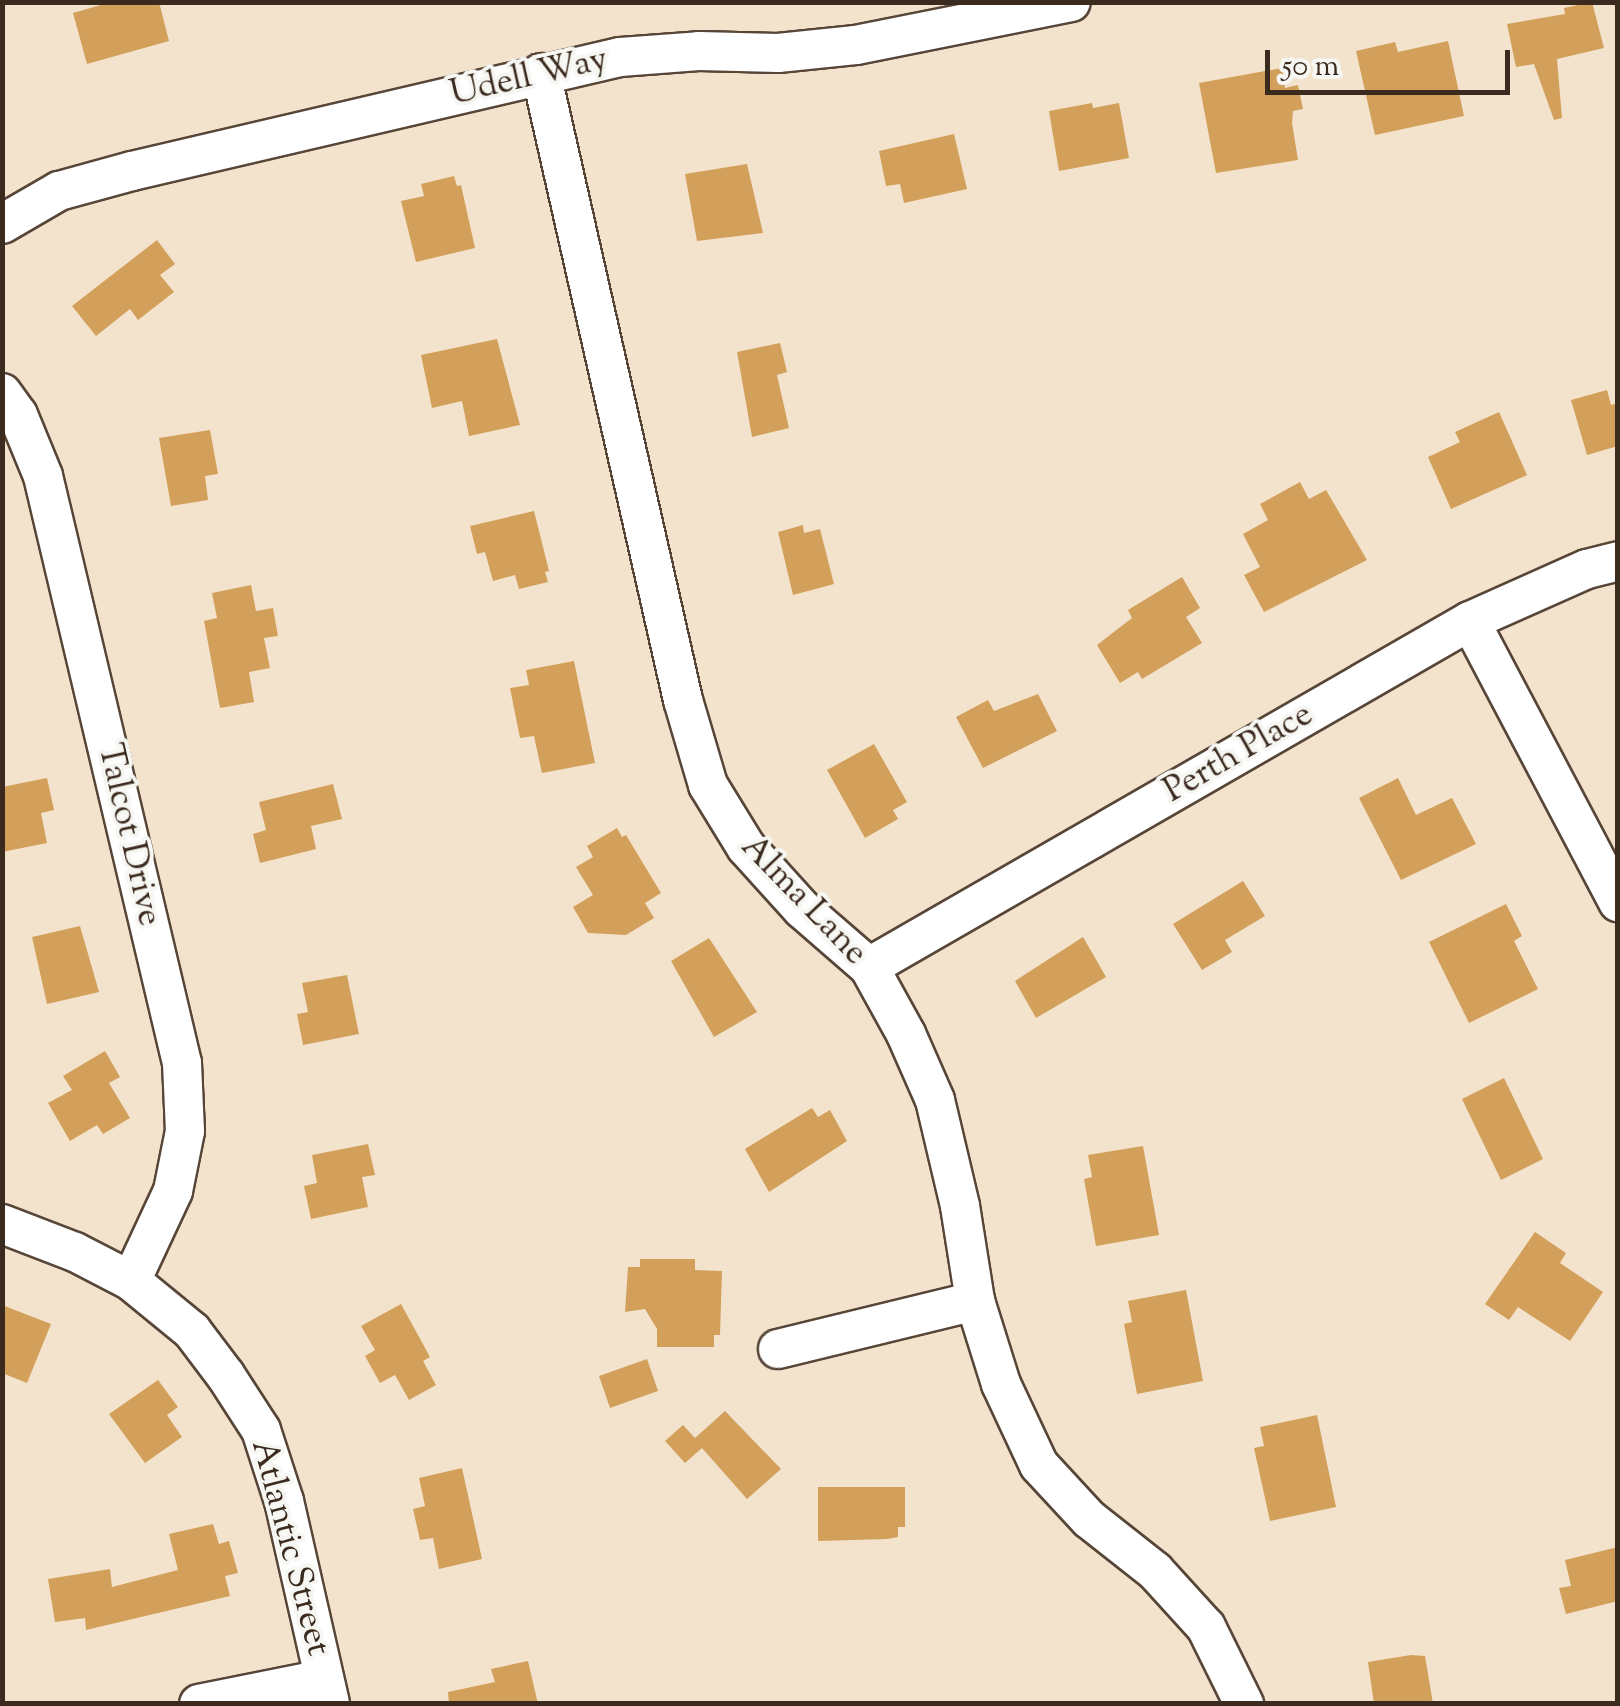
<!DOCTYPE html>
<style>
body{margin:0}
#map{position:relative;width:1620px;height:1706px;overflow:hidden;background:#f3e3cd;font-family:"Sorts Mill Goudy",serif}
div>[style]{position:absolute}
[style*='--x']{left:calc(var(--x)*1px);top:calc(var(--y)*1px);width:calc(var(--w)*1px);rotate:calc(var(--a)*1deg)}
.building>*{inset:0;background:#d2a05a}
.roads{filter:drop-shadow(2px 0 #574638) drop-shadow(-2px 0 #574638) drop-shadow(0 2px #574638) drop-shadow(0 -2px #574638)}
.minor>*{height:38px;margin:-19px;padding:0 19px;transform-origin:19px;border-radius:19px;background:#fff}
span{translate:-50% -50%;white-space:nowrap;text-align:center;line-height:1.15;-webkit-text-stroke:8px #f6f6f2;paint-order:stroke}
.street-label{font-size:35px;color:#3b2a1e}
.frame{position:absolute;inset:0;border:5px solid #3b2a1e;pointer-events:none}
.scale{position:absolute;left:1265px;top:50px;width:245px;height:45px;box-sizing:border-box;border:5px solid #3b2a1e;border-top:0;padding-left:12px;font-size:30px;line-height:35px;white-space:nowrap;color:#3b2a1e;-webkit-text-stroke:8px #f6f6f2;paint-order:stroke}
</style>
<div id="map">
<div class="building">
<i style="clip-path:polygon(111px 2px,159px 2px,169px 41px,87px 64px,73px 13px)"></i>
<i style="clip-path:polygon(1592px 2px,1604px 48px,1557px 59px,1562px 118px,1554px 120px,1534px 64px,1516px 67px,1507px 24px,1565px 14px,1564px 8px)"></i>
<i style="clip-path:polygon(1448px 41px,1464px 116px,1375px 135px,1356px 51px,1395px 42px,1398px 52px)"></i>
<i style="clip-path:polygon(1282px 68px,1285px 88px,1298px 85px,1303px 109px,1293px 111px,1292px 123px,1298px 160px,1216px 173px,1199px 83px)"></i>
<i style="clip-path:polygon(1092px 103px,1093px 108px,1119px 103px,1129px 158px,1059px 171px,1049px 111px)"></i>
<i style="clip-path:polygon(954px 134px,967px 189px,904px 203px,900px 184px,886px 186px,879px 151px)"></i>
<i style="clip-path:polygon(747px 164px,763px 233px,697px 241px,685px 174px)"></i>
<i style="clip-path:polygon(454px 176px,457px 186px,461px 185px,475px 248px,416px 262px,401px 201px,424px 196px,421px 184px)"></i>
<i style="clip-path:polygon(157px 240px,175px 264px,160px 275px,174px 292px,138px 320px,130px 309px,96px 336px,72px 306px)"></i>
<i style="clip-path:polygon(497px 339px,520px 425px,469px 436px,462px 401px,432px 408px,421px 355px)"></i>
<i style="clip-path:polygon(780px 343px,787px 372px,777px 375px,789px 428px,752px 437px,737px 352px)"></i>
<i style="clip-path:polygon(1607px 390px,1611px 405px,1618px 403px,1618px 446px,1587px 455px,1571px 400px)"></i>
<i style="clip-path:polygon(1499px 412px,1527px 475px,1451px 509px,1428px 457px,1460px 442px,1455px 432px)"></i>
<i style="clip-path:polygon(210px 430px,218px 474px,205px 476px,208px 500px,171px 506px,159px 438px)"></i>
<i style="clip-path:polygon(1300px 482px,1309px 499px,1326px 490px,1367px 560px,1264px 612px,1244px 575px,1260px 567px,1243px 534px,1268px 520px,1260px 504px)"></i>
<i style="clip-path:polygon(534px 511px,549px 571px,545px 572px,548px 582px,519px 589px,515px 575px,493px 581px,485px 552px,477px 554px,470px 526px)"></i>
<i style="clip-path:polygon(803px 525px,804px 533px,820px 529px,834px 584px,793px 595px,778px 532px)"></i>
<i style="clip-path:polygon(1182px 577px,1200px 608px,1186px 617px,1202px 643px,1142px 679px,1138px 672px,1120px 683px,1097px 645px,1132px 618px,1128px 610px)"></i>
<i style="clip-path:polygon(251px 585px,256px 611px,273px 608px,278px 636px,264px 638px,270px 668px,249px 672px,254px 702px,220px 708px,204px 621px,217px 618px,212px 593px)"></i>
<i style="clip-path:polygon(574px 661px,595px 763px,542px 773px,534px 736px,520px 738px,510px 688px,529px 685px,526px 670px)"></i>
<i style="clip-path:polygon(1038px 694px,1057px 731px,983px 768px,956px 717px,988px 700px,994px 711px)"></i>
<i style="clip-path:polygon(874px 744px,907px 802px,893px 810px,898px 819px,865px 838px,827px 770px)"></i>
<i style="clip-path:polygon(47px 778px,54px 810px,41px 813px,47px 843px,2px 852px,2px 787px)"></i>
<i style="clip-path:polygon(1398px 778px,1416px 815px,1452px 798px,1476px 844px,1401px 880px,1359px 798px)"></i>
<i style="clip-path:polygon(333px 784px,342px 819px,311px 826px,316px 849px,260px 863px,253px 834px,266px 830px,259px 802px)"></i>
<i style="clip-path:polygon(617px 828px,622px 837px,626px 835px,661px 893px,645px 903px,654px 918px,626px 935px,588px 933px,573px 907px,593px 895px,576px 867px,593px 857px,587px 846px)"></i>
<i style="clip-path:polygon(1243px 881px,1265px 916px,1225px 940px,1232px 952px,1202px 970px,1173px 924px)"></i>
<i style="clip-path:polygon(1506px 904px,1522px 936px,1514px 941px,1538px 989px,1469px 1023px,1429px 942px)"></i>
<i style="clip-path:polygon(80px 926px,99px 992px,47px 1004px,32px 937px)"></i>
<i style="clip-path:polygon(1083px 937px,1106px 977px,1036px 1018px,1015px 981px)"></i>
<i style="clip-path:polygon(709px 938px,757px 1012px,714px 1037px,671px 961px)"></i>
<i style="clip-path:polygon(347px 975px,359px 1034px,303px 1045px,297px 1014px,308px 1012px,302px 983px)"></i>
<i style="clip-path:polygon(105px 1051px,120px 1077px,109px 1083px,130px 1118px,103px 1134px,97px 1125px,70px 1141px,48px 1103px,72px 1090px,63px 1076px)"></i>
<i style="clip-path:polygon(1504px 1078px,1543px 1159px,1501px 1180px,1462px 1099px)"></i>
<i style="clip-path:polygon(812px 1108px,818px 1117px,830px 1110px,847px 1141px,769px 1192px,745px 1149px)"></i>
<i style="clip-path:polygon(368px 1144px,375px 1175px,362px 1177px,368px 1207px,311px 1219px,304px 1186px,317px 1183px,312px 1155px)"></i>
<i style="clip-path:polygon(1143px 1146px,1159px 1235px,1096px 1246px,1084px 1179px,1092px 1177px,1088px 1155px)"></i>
<i style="clip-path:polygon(1535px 1232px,1566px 1253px,1560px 1263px,1603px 1292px,1570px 1341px,1518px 1307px,1509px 1320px,1485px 1304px)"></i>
<i style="clip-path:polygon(640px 1259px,695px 1259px,695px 1270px,722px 1271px,720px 1335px,714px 1335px,714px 1347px,657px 1347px,657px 1329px,645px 1309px,625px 1312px,628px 1267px,640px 1267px)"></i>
<i style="clip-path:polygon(1186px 1290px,1203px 1381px,1137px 1394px,1124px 1324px,1132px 1322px,1128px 1301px)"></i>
<i style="clip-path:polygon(401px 1304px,430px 1357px,423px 1361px,436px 1385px,409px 1400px,395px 1375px,380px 1383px,365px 1356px,375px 1350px,361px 1326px)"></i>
<i style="clip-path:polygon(2px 1305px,51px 1324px,27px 1383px,2px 1373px)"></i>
<i style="clip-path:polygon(647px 1359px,658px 1391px,610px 1408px,599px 1376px)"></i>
<i style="clip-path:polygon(158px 1380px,178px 1407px,167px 1415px,182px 1437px,145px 1463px,109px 1414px)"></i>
<i style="clip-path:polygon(725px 1411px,781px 1469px,747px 1499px,702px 1448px,685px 1463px,665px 1441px,683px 1425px,695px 1438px)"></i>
<i style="clip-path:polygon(1317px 1415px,1336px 1507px,1270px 1521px,1254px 1448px,1264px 1446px,1260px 1427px)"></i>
<i style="clip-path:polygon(462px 1468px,482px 1559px,439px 1569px,433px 1538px,420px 1540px,413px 1509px,425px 1506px,419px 1478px)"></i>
<i style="clip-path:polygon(818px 1487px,905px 1487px,905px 1527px,898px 1527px,898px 1537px,887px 1539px,818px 1541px)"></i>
<i style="clip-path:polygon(213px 1524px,219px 1544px,229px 1541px,238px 1573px,225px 1576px,230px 1596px,86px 1630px,85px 1618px,55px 1622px,48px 1579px,110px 1569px,112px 1587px,178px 1570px,169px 1534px)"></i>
<i style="clip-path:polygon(1618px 1547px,1618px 1601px,1566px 1614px,1559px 1588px,1571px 1586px,1565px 1560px)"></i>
<i style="clip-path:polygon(1411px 1655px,1425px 1656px,1433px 1704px,1374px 1704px,1368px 1662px)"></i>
<i style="clip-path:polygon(528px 1661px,538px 1704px,449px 1704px,448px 1692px,495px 1682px,491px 1669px)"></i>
</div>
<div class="roads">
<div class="minor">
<i style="--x:541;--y:73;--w:643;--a:77.24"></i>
<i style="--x:683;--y:700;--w:89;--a:73.6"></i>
<i style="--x:708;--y:785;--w:73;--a:58.5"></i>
<i style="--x:746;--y:847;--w:84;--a:47.9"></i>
<i style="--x:802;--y:909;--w:89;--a:40.9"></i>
<i style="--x:869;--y:967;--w:77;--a:61.1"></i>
<i style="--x:906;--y:1034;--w:72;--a:66.3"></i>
<i style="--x:935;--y:1100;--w:109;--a:76.7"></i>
<i style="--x:960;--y:1206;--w:96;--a:81"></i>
<i style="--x:975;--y:1301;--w:87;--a:72.6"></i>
<i style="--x:1001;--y:1384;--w:89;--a:64.9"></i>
<i style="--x:1039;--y:1465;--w:74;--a:47.2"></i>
<i style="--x:1089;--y:1519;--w:84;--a:38.2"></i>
<i style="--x:1155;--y:1571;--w:76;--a:47.7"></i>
<i style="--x:1206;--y:1627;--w:86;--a:63.7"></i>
<i style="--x:2;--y:224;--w:66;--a:-30.1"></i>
<i style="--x:59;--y:191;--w:76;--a:-15.3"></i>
<i style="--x:132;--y:171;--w:501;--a:-13.15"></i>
<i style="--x:620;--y:57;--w:79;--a:-4.3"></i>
<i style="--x:699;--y:51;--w:79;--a:1.5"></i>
<i style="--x:778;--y:53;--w:78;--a:-5.9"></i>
<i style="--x:856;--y:45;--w:219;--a:-11.3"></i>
<i style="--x:2;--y:393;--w:27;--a:54"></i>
<i style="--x:18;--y:415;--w:66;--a:67.7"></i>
<i style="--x:43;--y:476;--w:603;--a:76.68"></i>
<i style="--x:182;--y:1063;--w:68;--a:87.5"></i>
<i style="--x:185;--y:1131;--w:61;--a:101.3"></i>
<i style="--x:173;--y:1191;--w:99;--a:115"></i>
<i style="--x:1470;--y:621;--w:318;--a:62.2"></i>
<i style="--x:869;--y:967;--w:693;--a:-29.93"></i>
<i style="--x:1470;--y:621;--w:128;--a:-24"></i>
<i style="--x:1587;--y:569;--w:32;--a:-14"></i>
<i style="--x:2;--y:1224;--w:78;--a:21"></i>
<i style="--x:75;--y:1252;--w:63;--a:27.4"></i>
<i style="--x:131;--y:1281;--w:79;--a:39.3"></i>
<i style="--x:192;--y:1331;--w:56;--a:52.9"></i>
<i style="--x:226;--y:1376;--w:64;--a:57.1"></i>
<i style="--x:261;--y:1430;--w:75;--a:72.1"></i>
<i style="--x:284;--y:1501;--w:208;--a:77.2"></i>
<i style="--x:778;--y:1349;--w:203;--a:-13.7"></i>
<i style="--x:199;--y:1704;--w:126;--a:-11.4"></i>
</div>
</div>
<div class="street-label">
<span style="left:529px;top:78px;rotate:-13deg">Udell Way</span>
<span style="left:1239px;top:754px;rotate:-30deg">Perth Place</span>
<span style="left:128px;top:835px;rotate:77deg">Talcot Drive</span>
<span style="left:803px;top:901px;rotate:46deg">Alma Lane</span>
<span style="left:289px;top:1548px;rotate:75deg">Atlantic Street</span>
</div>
<div class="frame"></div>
<div class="scale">50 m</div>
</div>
